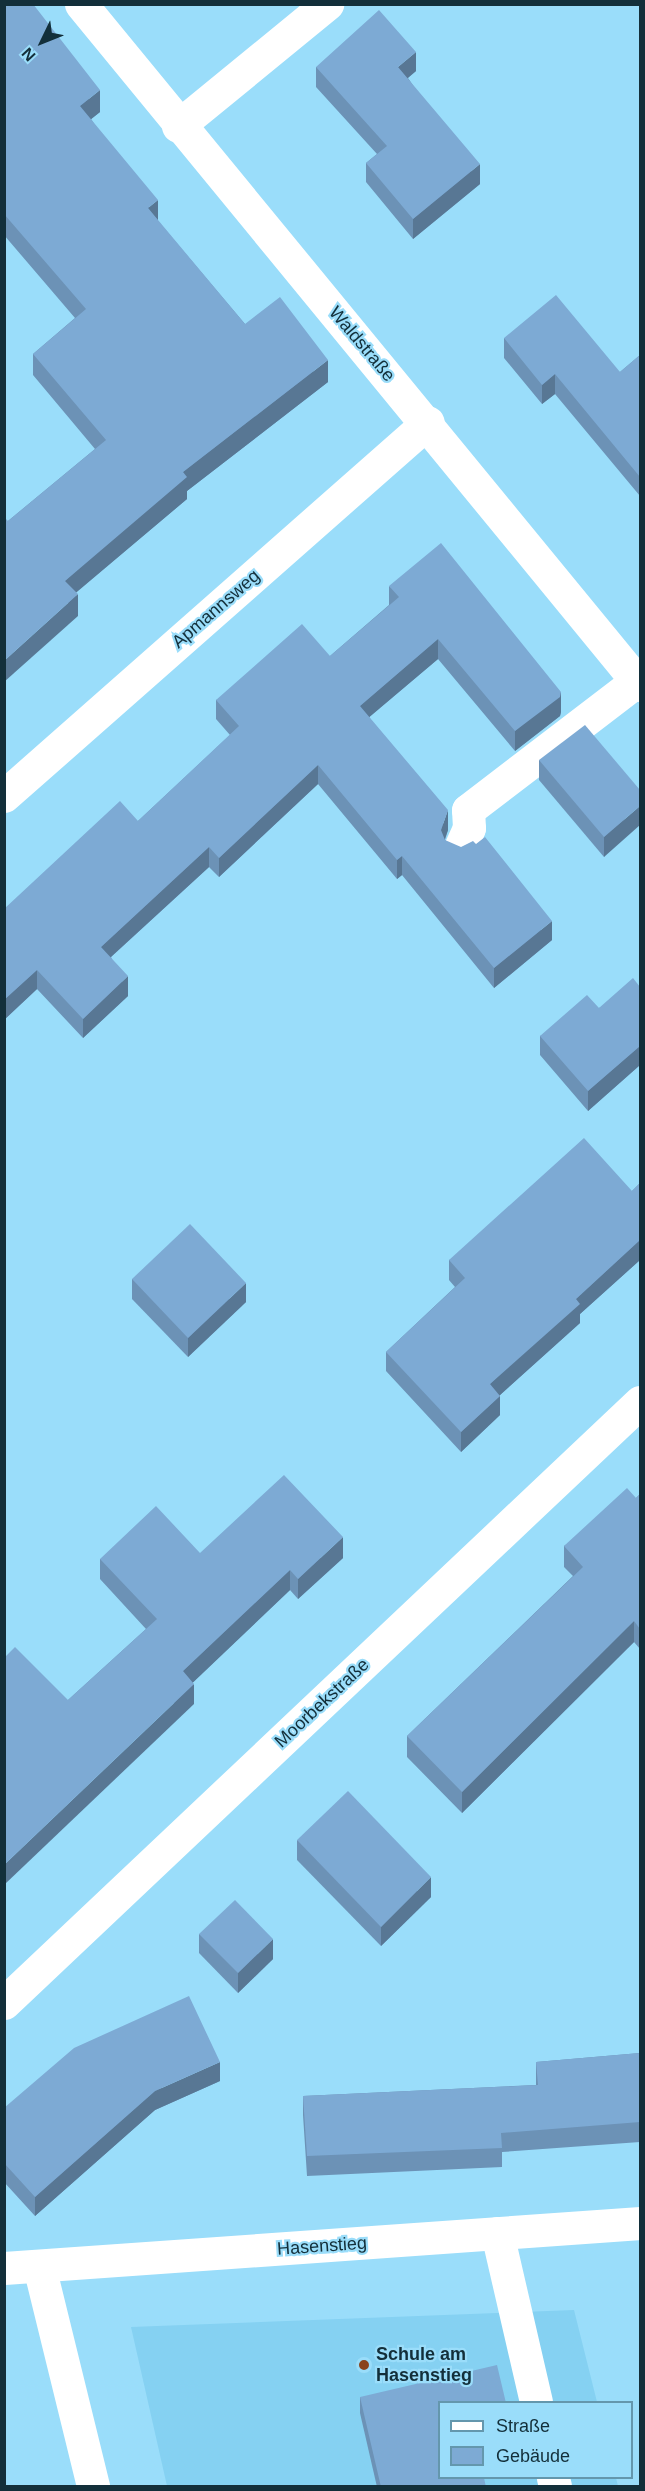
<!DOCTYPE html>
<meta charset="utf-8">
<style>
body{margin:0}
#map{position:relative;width:645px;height:2491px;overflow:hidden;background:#9addfa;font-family:Arial,sans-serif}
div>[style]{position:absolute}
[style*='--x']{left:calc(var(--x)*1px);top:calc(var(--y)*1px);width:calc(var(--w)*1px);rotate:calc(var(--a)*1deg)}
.built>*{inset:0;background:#85d1f2}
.minor>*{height:33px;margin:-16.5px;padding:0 16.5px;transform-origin:16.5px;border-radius:16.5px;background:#fff}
.wall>*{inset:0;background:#6c92b6}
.shaded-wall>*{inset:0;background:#587794}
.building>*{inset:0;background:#7daad4}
.dots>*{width:16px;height:16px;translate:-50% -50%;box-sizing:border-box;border:3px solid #9addfa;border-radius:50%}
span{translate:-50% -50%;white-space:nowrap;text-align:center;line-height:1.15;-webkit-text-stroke:4.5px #9addfa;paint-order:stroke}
.street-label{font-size:18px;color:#132f3a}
.poi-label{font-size:18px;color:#132f3a;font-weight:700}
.left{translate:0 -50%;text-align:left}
.frame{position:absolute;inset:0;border:6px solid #132f3a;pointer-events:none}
.legend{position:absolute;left:438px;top:2401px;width:195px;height:78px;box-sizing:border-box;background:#9addfa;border:2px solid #6497ad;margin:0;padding:8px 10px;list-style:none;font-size:18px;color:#132f3a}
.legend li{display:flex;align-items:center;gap:12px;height:30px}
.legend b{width:30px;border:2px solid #6497ad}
.north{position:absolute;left:12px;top:12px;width:60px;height:60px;-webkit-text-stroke:4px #9addfa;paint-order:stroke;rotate:227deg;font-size:16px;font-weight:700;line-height:24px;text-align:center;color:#132f3a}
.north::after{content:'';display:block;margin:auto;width:21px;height:27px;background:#132f3a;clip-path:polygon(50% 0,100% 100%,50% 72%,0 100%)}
</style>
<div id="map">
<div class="built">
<i style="clip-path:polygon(574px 2310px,597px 2402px,440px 2402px,440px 2478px,616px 2478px,618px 2486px,167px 2486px,131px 2327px)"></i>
</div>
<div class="minor">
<i style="--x:81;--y:4;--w:881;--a:50.62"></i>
<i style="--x:178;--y:126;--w:193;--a:-39.3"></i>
<i style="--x:4;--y:796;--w:565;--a:-41.41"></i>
<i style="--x:460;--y:848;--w:22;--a:-66"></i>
<i style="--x:469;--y:828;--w:18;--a:-93"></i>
<i style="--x:468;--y:810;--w:213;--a:-37.4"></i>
<i style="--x:4;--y:2003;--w:875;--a:-43.38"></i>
<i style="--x:497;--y:2233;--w:173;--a:77"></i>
<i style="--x:39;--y:2266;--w:227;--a:76.2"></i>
<i style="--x:4;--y:2268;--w:638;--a:-4.05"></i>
<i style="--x:553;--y:2478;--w:8;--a:76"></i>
</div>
<div class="wall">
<i style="clip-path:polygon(4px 4px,100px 112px,91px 119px,158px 221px,245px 324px,328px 382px,187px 491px,187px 499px,76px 592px,78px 616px,8px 521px,95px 449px,33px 375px,33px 354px,75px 318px,4px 235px)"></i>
<i style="clip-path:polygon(316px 67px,416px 71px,408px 78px,480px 184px,413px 239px,366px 182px,366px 163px,377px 154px,316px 87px)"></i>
<i style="clip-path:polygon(504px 338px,620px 372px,640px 355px,640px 496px,555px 394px,542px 404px,504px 358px)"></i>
<i style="clip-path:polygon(389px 586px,561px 712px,560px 716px,515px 751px,438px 659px,369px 717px,448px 830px,445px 840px,552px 940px,494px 988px,402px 875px,397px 879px,318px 784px,219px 877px,209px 867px,111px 957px,128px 996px,83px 1038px,37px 989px,4px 1020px,4px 909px,138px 821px,230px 735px,216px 719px,216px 700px,330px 656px,389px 605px)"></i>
<i style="clip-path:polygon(539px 760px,640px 790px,604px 857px,539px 780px)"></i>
<i style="clip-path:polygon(640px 987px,640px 1065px,588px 1111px,540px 1055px,540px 1036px,599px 1008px)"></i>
<i style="clip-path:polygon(640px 1183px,640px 1260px,580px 1314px,580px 1323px,500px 1395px,500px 1415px,461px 1452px,386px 1371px,386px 1352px,455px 1287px,449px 1280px,449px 1260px,632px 1191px)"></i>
<i style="clip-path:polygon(132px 1279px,246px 1302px,188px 1357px,132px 1299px)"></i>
<i style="clip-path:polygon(640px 1494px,640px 1649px,634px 1642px,462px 1813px,407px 1757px,407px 1736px,573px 1576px,564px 1567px,564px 1546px,636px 1498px)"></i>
<i style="clip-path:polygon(343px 1558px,298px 1599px,290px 1590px,193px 1682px,194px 1704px,68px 1700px,146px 1629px,100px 1579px,100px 1559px)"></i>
<i style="clip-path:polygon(297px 1840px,431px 1897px,381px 1946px,297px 1860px)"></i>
<i style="clip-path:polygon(199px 1934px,273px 1959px,238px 1993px,199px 1953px)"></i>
<i style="clip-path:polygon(640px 2053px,640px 2142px,502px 2152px,502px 2167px,307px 2176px,303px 2115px,303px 2096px,536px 2085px,536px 2062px)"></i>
<i style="clip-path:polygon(220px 2081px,155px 2110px,35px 2216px,4px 2182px,4px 2108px)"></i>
<i style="clip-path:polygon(360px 2397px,440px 2403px,486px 2487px,377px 2487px,360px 2413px)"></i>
</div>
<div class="shaded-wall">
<i style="clip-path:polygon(416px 52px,416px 71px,398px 86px,398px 67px)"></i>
<i style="clip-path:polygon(100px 90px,100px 112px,80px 128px,80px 106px)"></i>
<i style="clip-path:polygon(480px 164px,480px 184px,413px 239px,413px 219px)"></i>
<i style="clip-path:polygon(158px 200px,158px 221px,148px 208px)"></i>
<i style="clip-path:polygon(328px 360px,328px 382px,187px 491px,187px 499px,65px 602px,65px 581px,183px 472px)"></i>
<i style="clip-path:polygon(555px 374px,555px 394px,542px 404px,542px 385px)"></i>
<i style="clip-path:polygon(78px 594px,78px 616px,4px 682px,4px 661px)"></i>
<i style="clip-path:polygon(438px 639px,438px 659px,360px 725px,360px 706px)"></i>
<i style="clip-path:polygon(561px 692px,561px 712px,560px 716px,515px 751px,515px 731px)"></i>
<i style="clip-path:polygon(318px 765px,318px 784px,219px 877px,219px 858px)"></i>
<i style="clip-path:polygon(640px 806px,640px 825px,604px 857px,604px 837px)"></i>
<i style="clip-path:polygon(448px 810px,448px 830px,441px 849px,441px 830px)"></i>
<i style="clip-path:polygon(209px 847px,209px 867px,101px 966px,101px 947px)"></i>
<i style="clip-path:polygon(402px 856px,402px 875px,397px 879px,397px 860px)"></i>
<i style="clip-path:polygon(552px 921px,552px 940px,494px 988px,494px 968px)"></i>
<i style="clip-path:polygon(37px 970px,37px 989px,4px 1020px,4px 1000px)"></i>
<i style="clip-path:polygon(128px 976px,128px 996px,83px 1038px,83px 1019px)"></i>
<i style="clip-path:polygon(640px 1046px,640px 1065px,588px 1111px,588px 1091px)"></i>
<i style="clip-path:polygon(640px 1240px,640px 1260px,580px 1314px,580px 1323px,490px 1404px,490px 1384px,576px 1299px)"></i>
<i style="clip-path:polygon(246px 1283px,246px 1302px,188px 1357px,188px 1338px)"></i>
<i style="clip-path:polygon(500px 1396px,500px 1415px,461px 1452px,461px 1432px)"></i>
<i style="clip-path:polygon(343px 1537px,343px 1558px,298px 1599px,298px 1579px)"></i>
<i style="clip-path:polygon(290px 1570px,290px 1590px,183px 1692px,183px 1671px)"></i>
<i style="clip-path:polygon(634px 1621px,634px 1642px,462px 1813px,462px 1792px)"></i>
<i style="clip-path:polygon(194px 1684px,194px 1704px,4px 1885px,4px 1865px)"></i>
<i style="clip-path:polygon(431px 1877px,431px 1897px,381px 1946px,381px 1927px)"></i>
<i style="clip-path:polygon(273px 1939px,273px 1959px,238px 1993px,238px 1973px)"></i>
<i style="clip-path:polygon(220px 2062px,220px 2081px,155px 2110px,35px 2216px,35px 2197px,155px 2091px)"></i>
</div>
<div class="building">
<i style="clip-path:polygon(4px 4px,33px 4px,100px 90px,80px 106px,158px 200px,148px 208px,245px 324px,280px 297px,328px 360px,183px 472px,187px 477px,65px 581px,78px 594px,4px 661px,4px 517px,8px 521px,106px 440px,33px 354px,86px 309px,4px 214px)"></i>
<i style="clip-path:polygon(379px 10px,416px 52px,398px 67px,480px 164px,413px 219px,366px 163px,387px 146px,316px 67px)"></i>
<i style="clip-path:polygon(556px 295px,620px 372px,640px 355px,640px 477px,555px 374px,542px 385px,504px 338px)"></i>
<i style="clip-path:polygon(441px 543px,561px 692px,560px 697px,515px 731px,438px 639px,360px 706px,448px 810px,441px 830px,445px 840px,461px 847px,473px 841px,476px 844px,485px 837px,552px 921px,494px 968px,402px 856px,397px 860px,318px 765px,219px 858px,209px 847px,101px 947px,128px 976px,83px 1019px,37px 970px,4px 1000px,4px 909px,120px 801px,138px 821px,239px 726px,216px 700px,302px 624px,330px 656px,399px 597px,389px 586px)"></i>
<i style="clip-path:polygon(585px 725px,640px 790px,640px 806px,604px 837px,539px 760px)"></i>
<i style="clip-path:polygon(633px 978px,640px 987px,640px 1046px,588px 1091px,540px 1036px,587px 995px,599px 1008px)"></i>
<i style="clip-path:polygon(584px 1138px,632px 1191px,640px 1183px,640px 1240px,576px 1299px,580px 1304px,490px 1384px,500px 1396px,461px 1432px,386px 1352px,465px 1278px,449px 1260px)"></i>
<i style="clip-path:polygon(190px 1224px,246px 1283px,188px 1338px,132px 1279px)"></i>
<i style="clip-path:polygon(284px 1475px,343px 1537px,298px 1579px,290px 1570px,183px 1671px,194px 1684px,4px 1865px,4px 1658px,15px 1647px,68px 1700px,157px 1619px,100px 1559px,156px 1506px,200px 1553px)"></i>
<i style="clip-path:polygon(627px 1488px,636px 1498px,640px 1494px,640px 1629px,634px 1621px,462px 1792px,407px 1736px,583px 1567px,564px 1546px)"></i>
<i style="clip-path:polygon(348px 1791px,431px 1877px,381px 1927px,297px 1840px)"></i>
<i style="clip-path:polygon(235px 1900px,273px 1939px,238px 1973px,199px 1934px)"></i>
<i style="clip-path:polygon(189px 1996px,220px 2062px,155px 2091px,35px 2197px,4px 2163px,4px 2108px,74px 2048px)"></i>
<i style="clip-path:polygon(640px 2053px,640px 2122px,501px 2133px,502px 2148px,307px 2156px,303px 2096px,538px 2085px,536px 2062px)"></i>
<i style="clip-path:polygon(497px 2365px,506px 2403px,440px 2403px,440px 2478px,484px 2478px,486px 2487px,381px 2487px,360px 2397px)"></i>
</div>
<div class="dots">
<i style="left:364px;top:2365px;background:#89441c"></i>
</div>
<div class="street-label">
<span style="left:362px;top:344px;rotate:50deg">Waldstraße</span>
<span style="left:216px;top:609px;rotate:-41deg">Apmannsweg</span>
<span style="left:322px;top:1703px;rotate:-43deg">Moorbekstraße</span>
<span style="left:322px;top:2246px;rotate:-4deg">Hasenstieg</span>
</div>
<div class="poi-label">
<span class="left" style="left:376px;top:2365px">Schule am<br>Hasenstieg</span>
</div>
<div class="frame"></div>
<ul class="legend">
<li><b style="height:8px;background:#fff"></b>Straße</li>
<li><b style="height:16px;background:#7daad4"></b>Gebäude</li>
</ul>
<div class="north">N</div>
</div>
